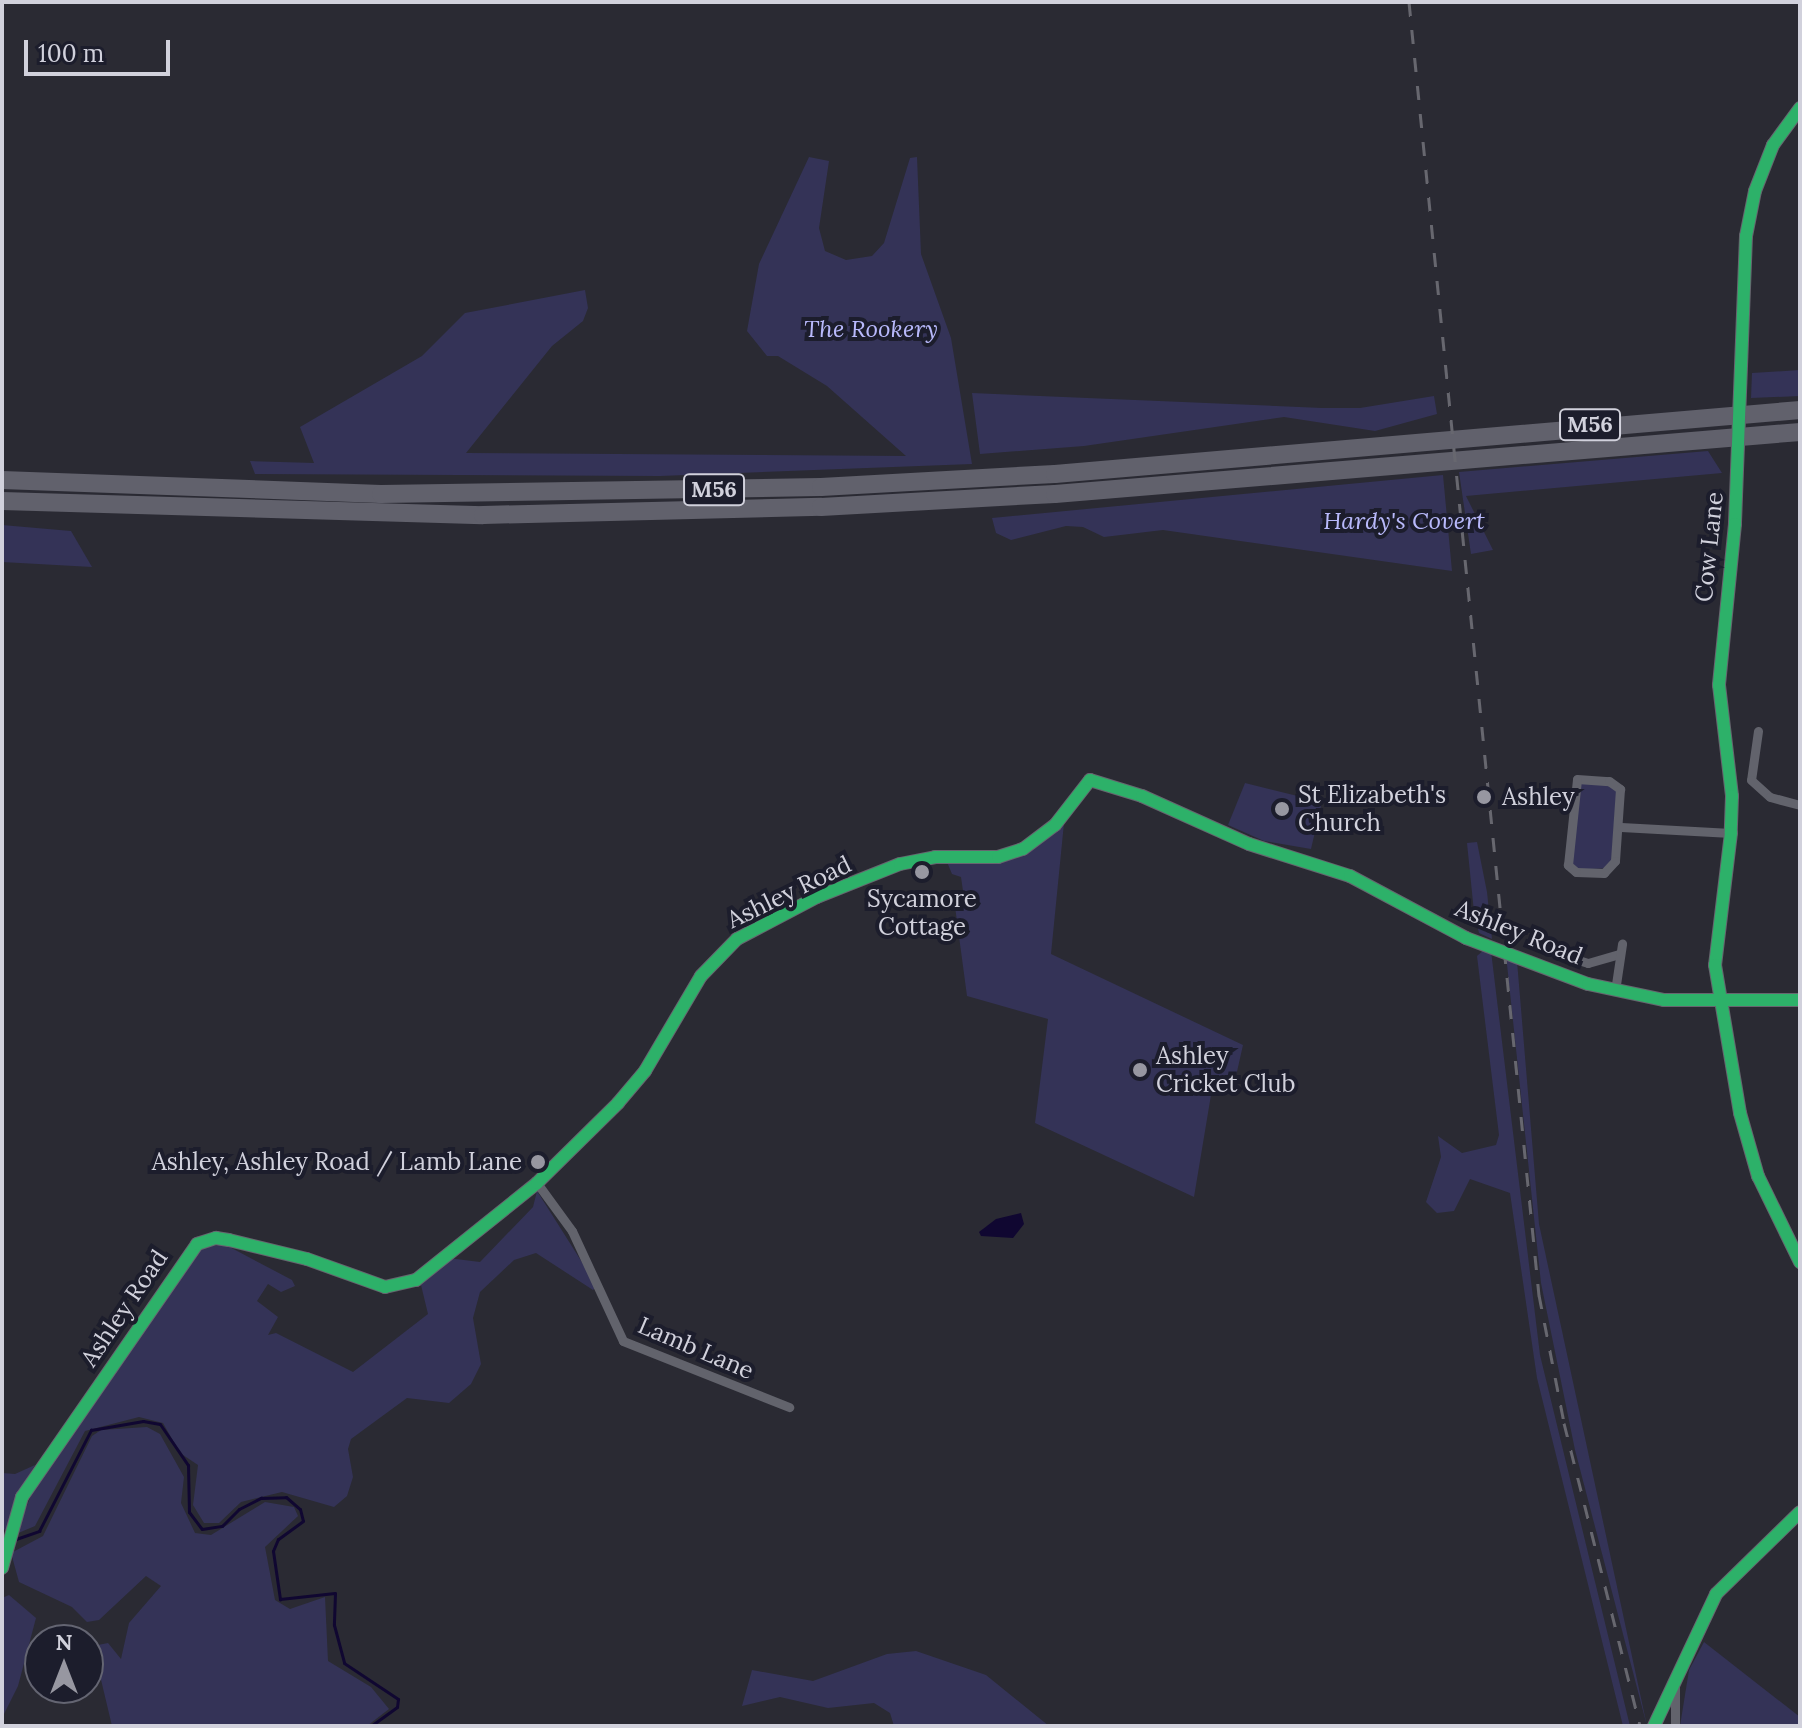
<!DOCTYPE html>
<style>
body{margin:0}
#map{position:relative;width:1802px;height:1728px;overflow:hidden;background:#2a2a33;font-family:Lora,serif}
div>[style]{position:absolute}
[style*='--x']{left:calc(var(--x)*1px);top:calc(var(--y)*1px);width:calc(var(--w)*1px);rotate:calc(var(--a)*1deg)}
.green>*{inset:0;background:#343357}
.water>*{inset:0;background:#100731}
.stream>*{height:3px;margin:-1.5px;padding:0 1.5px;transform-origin:1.5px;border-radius:1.5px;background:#100731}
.street>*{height:9px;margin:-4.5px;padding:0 4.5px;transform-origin:4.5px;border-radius:4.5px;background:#62636c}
.secondary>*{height:14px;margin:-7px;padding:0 7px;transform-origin:7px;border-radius:7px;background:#66666f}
.highway>*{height:18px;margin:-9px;padding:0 9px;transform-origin:9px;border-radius:9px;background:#61616c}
.rail>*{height:3px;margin-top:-1.5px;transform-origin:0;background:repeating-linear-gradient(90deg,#67676f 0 14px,transparent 0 28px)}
.cycleway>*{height:12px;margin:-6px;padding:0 6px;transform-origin:6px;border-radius:6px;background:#2db169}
.dots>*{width:22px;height:22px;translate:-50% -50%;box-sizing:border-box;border:4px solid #1c1d2c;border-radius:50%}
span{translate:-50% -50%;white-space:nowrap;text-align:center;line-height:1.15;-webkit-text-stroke:8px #1c1d2c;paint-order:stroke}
.shield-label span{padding:2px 6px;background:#1c1d2c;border:2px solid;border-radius:6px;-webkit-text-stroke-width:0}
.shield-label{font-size:22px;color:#d1d1dc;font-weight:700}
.park-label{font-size:24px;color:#b8b9fb;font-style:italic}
.street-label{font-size:24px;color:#d1d1dc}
.poi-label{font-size:24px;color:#d1d1dc}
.left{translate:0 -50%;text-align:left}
.right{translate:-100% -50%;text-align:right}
.frame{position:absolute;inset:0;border:4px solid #d1d1dc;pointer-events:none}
.north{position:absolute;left:24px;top:1624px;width:80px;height:80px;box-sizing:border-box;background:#1c1d2c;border:2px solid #646572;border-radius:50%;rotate:0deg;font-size:22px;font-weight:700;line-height:32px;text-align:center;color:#d1d1dc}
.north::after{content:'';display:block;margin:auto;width:28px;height:36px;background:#9797a1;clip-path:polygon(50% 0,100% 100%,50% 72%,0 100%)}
.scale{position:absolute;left:24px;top:40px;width:146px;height:36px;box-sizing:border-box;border:4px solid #d1d1dc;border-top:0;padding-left:10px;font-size:24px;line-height:28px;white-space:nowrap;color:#d1d1dc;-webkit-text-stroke:6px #1c1d2c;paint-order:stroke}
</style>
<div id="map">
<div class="green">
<i style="clip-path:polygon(809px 157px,829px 161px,819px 228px,825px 251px,846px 260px,872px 256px,884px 243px,910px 158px,917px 157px,921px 254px,951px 338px,972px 464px,660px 476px,255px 474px,250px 461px,314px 463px,300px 427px,422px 356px,465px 313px,585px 290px,588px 308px,583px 321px,552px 346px,466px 453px,906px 456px,827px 386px,778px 356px,767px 356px,747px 331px,759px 264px)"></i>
<i style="clip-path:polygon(1800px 370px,1800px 396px,1751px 398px,1752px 373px)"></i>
<i style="clip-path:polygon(972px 393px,1322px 408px,1360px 408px,1434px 396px,1437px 414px,1375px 431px,1284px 417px,1084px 446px,980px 454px)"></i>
<i style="clip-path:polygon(1708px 451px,1722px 473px,1466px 496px,1493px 550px,1471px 554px,1459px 472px)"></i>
<i style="clip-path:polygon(1443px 475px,1452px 571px,1163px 530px,1104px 537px,1083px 527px,1066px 526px,1011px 540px,996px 533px,992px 518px)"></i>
<i style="clip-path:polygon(2px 525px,71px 531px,92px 567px,2px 562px)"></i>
<i style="clip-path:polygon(1575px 781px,1617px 785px,1611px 868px,1571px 870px)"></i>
<i style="clip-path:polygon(1245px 783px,1322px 802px,1311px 849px,1264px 841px,1228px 825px)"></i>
<i style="clip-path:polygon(1064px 823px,1051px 954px,1243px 1045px,1232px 1094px,1211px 1095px,1194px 1197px,1035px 1123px,1048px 1019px,967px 996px,954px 899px,963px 891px,961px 877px,952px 874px,947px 862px,987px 863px)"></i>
<i style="clip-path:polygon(1477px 842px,1487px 892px,1492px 939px,1479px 933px,1474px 912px,1467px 843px)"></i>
<i style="clip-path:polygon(1485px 949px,1491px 951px,1540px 1355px,1630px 1726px,1623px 1726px,1537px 1378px,1510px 1193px,1470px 1179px,1454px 1211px,1437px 1213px,1426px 1202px,1441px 1157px,1438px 1136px,1462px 1153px,1496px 1145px,1499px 1135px,1477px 956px)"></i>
<i style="clip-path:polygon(1506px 955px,1517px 961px,1539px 1224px,1647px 1726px,1575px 1450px,1541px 1283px)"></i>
<i style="clip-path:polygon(537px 1191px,597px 1286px,593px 1290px,536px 1253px,514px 1260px,480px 1292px,473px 1318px,481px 1364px,471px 1384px,449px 1403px,407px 1398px,351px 1439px,348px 1449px,353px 1477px,347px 1496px,334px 1507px,282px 1492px,241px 1502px,219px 1523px,204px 1523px,193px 1505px,198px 1465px,180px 1453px,163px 1423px,139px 1417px,85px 1431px,35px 1526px,16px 1534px,33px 1490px,202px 1248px,224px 1244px,292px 1280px,295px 1286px,281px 1292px,268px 1284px,257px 1301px,278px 1317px,268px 1335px,276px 1333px,353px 1372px,428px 1314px,421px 1285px,448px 1258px,480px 1262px,533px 1207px)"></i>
<i style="clip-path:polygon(147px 1427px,160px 1434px,184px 1477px,181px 1503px,195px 1533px,211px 1535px,265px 1502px,294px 1507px,298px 1516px,265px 1547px,275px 1600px,290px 1609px,325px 1597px,328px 1661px,371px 1687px,389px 1709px,367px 1726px,112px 1726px,93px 1646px,108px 1643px,121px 1659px,129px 1623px,161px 1586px,146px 1576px,99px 1620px,87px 1622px,72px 1607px,19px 1582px,11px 1553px,43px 1536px,92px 1436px,101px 1430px)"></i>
<i style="clip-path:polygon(35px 1465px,14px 1501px,7px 1531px,2px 1528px,2px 1473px,15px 1474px)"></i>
<i style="clip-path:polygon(9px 1595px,36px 1618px,18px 1686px,2px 1718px,2px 1598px)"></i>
<i style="clip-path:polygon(1704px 1642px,1800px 1717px,1800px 1726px,1680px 1726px,1689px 1670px)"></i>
<i style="clip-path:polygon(916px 1651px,986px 1675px,1049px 1726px,894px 1726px,890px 1713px,874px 1703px,828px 1708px,780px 1697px,742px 1706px,752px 1670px,813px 1681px,887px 1654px)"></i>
</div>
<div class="water">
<i style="clip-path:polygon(1021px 1213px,1024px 1224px,1013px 1238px,981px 1236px,979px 1232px,996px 1219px)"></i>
</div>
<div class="stream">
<i style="--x:13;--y:1540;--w:28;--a:-19"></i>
<i style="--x:39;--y:1531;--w:114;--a:-62.8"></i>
<i style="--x:91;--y:1430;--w:53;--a:-9.8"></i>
<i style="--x:143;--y:1421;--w:17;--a:10"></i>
<i style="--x:160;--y:1424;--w:50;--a:55.7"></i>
<i style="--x:188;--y:1465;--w:47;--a:88.8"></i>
<i style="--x:189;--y:1512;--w:21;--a:53"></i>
<i style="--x:202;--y:1529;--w:20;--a:-9"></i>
<i style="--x:222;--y:1526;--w:24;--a:-45"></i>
<i style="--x:239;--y:1509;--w:25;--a:-27"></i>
<i style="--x:261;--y:1498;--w:25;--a:-2"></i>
<i style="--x:286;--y:1497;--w:18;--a:41"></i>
<i style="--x:300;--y:1509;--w:12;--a:76"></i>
<i style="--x:303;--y:1521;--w:31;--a:144"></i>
<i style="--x:278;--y:1539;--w:13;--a:113"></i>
<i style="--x:273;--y:1551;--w:49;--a:81.7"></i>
<i style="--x:280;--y:1599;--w:55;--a:-6.2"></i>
<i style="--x:335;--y:1593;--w:32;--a:92"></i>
<i style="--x:334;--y:1625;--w:39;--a:75"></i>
<i style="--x:344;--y:1663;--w:65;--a:33.7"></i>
<i style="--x:398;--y:1699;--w:8;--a:97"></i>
<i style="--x:397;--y:1707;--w:32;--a:144"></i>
</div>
<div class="street">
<i style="--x:1758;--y:731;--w:49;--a:98.1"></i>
<i style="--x:1751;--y:780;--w:25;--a:42"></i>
<i style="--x:1770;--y:797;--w:31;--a:15"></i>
<i style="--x:1577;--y:779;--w:32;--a:4"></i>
<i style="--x:1609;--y:781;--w:14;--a:36"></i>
<i style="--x:1620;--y:789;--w:72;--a:94"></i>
<i style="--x:1615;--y:861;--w:16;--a:133"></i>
<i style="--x:1604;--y:873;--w:28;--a:-178"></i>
<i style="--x:1576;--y:872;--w:11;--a:-139"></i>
<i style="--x:1568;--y:865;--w:86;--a:-84"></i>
<i style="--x:1621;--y:827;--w:110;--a:3.1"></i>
<i style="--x:1563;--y:955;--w:26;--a:18"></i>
<i style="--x:1588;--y:963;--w:33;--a:-16"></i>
<i style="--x:1615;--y:991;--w:48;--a:-81.5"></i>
<i style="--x:537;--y:1183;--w:59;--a:53.9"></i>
<i style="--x:572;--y:1231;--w:121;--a:65.1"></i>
<i style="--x:623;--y:1341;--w:179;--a:21.7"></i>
<i style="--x:1675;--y:1726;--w:40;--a:-90"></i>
</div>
<div class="secondary">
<i style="--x:1800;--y:108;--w:46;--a:126.1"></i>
<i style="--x:1773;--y:145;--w:49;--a:111.4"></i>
<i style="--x:1755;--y:191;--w:46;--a:101.3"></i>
<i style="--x:1746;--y:236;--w:288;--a:92.2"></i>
<i style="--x:1735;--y:524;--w:162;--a:95.7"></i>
<i style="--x:1719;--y:685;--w:112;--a:83.3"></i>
<i style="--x:1732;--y:796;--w:37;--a:92"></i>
<i style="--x:1731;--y:833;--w:133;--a:96.9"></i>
<i style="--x:1715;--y:965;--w:150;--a:80.4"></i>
<i style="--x:1740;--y:1113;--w:66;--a:74.1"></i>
<i style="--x:1758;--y:1176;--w:96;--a:64"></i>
<i style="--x:2;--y:1568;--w:74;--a:-74.3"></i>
<i style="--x:22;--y:1497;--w:308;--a:-55.3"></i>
<i style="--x:197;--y:1244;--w:20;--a:-18"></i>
<i style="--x:216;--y:1238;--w:13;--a:9"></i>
<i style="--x:229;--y:1240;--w:80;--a:13.7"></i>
<i style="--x:307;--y:1259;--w:83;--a:19.7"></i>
<i style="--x:385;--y:1287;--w:32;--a:-13"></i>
<i style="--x:416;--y:1280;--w:155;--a:-38.7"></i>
<i style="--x:537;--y:1183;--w:114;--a:-44.6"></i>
<i style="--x:618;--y:1103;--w:42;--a:-49.8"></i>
<i style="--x:645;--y:1071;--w:110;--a:-59.5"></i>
<i style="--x:701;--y:976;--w:52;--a:-45.8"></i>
<i style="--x:737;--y:939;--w:90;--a:-27.7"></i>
<i style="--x:817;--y:897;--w:89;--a:-21.7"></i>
<i style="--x:900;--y:864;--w:36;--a:-11"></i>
<i style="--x:935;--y:857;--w:63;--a:0"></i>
<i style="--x:998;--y:857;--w:26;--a:-18"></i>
<i style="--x:1023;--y:849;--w:40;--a:-37"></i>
<i style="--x:1055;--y:825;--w:57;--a:-52.1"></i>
<i style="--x:1090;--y:780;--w:54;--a:17.1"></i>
<i style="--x:1142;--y:796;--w:117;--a:24.2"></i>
<i style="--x:1249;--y:844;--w:106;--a:17.6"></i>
<i style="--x:1350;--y:876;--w:132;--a:28.1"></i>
<i style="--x:1466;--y:938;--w:130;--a:20.7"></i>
<i style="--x:1588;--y:984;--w:78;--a:11.9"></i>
<i style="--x:1664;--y:1000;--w:136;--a:0"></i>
<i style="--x:1654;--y:1726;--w:146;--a:-64.8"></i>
<i style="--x:1716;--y:1594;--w:117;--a:-44.3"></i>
</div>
<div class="highway">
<i style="--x:2;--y:480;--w:379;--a:2.1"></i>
<i style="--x:381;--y:494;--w:440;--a:-0.9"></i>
<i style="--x:821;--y:487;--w:234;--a:-3.2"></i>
<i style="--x:1055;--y:474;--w:748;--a:-4.91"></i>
<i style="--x:2;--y:501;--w:481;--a:1.7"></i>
<i style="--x:483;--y:515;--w:338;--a:-1.4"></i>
<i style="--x:821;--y:507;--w:234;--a:-3.2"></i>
<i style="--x:1055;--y:494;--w:748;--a:-4.76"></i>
</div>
<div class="rail">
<i style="--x:1409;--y:2;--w:1300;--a:84.26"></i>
<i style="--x:1539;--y:1295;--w:130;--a:78.9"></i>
<i style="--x:1564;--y:1423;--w:312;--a:75.9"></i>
</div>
<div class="cycleway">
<i style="--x:1800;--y:108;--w:46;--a:126.1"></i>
<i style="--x:1773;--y:145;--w:49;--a:111.4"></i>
<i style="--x:1755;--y:191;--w:46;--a:101.3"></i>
<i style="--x:1746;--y:236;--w:288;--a:92.2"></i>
<i style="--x:1735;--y:524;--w:162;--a:95.7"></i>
<i style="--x:1719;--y:685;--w:112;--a:83.3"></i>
<i style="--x:1732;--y:796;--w:37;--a:92"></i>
<i style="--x:1731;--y:833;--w:133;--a:96.9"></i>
<i style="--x:1715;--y:965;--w:150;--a:80.4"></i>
<i style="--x:1740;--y:1113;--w:66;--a:74.1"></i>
<i style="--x:1758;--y:1176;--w:96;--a:64"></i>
<i style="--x:2;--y:1568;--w:74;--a:-74.3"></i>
<i style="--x:22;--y:1497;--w:308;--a:-55.3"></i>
<i style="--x:197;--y:1244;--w:20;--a:-18"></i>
<i style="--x:216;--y:1238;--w:13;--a:9"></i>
<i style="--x:229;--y:1240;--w:80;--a:13.7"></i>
<i style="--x:307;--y:1259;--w:83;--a:19.7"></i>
<i style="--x:385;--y:1287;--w:32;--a:-13"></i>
<i style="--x:416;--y:1280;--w:155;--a:-38.7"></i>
<i style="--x:537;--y:1183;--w:114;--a:-44.6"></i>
<i style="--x:618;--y:1103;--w:42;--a:-49.8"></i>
<i style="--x:645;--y:1071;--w:110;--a:-59.5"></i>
<i style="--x:701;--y:976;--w:52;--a:-45.8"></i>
<i style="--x:737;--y:939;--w:90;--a:-27.7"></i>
<i style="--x:817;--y:897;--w:89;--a:-21.7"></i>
<i style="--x:900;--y:864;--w:36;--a:-11"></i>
<i style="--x:935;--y:857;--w:63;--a:0"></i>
<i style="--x:998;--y:857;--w:26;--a:-18"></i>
<i style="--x:1023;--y:849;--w:40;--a:-37"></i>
<i style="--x:1055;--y:825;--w:57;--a:-52.1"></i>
<i style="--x:1090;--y:780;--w:54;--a:17.1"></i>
<i style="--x:1142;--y:796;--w:117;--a:24.2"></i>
<i style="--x:1249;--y:844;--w:106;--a:17.6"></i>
<i style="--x:1350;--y:876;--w:132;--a:28.1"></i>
<i style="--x:1466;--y:938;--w:130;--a:20.7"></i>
<i style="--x:1588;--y:984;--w:78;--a:11.9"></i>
<i style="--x:1664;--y:1000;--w:136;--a:0"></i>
<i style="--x:1654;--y:1726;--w:146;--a:-64.8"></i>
<i style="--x:1716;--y:1594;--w:117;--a:-44.3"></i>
</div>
<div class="dots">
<i style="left:1484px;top:797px;background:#9797a1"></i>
<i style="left:1282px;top:809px;background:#9797a1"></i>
<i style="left:922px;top:872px;background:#9797a1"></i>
<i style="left:1140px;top:1070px;background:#9797a1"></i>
<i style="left:538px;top:1162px;background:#9797a1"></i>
</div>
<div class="shield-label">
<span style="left:1590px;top:425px">M56</span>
<span style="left:714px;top:490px">M56</span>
</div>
<div class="park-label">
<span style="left:871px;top:329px">The Rookery</span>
<span style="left:1404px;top:521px">Hardy's Covert</span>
</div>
<div class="street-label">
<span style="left:1709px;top:547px;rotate:-84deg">Cow Lane</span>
<span style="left:789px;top:892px;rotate:-26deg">Ashley Road</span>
<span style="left:1519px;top:932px;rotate:22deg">Ashley Road</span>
<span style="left:124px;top:1308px;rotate:-56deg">Ashley Road</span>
<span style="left:696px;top:1348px;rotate:23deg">Lamb Lane</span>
</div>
<div class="poi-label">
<span class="left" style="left:1298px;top:809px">St Elizabeth's<br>Church</span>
<span class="left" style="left:1502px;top:797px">Ashley</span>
<span style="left:922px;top:913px">Sycamore<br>Cottage</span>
<span class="left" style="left:1156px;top:1070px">Ashley<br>Cricket Club</span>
<span class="right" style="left:522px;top:1162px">Ashley, Ashley Road / Lamb Lane</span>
</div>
<div class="frame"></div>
<div class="north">N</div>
<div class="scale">100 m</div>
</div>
